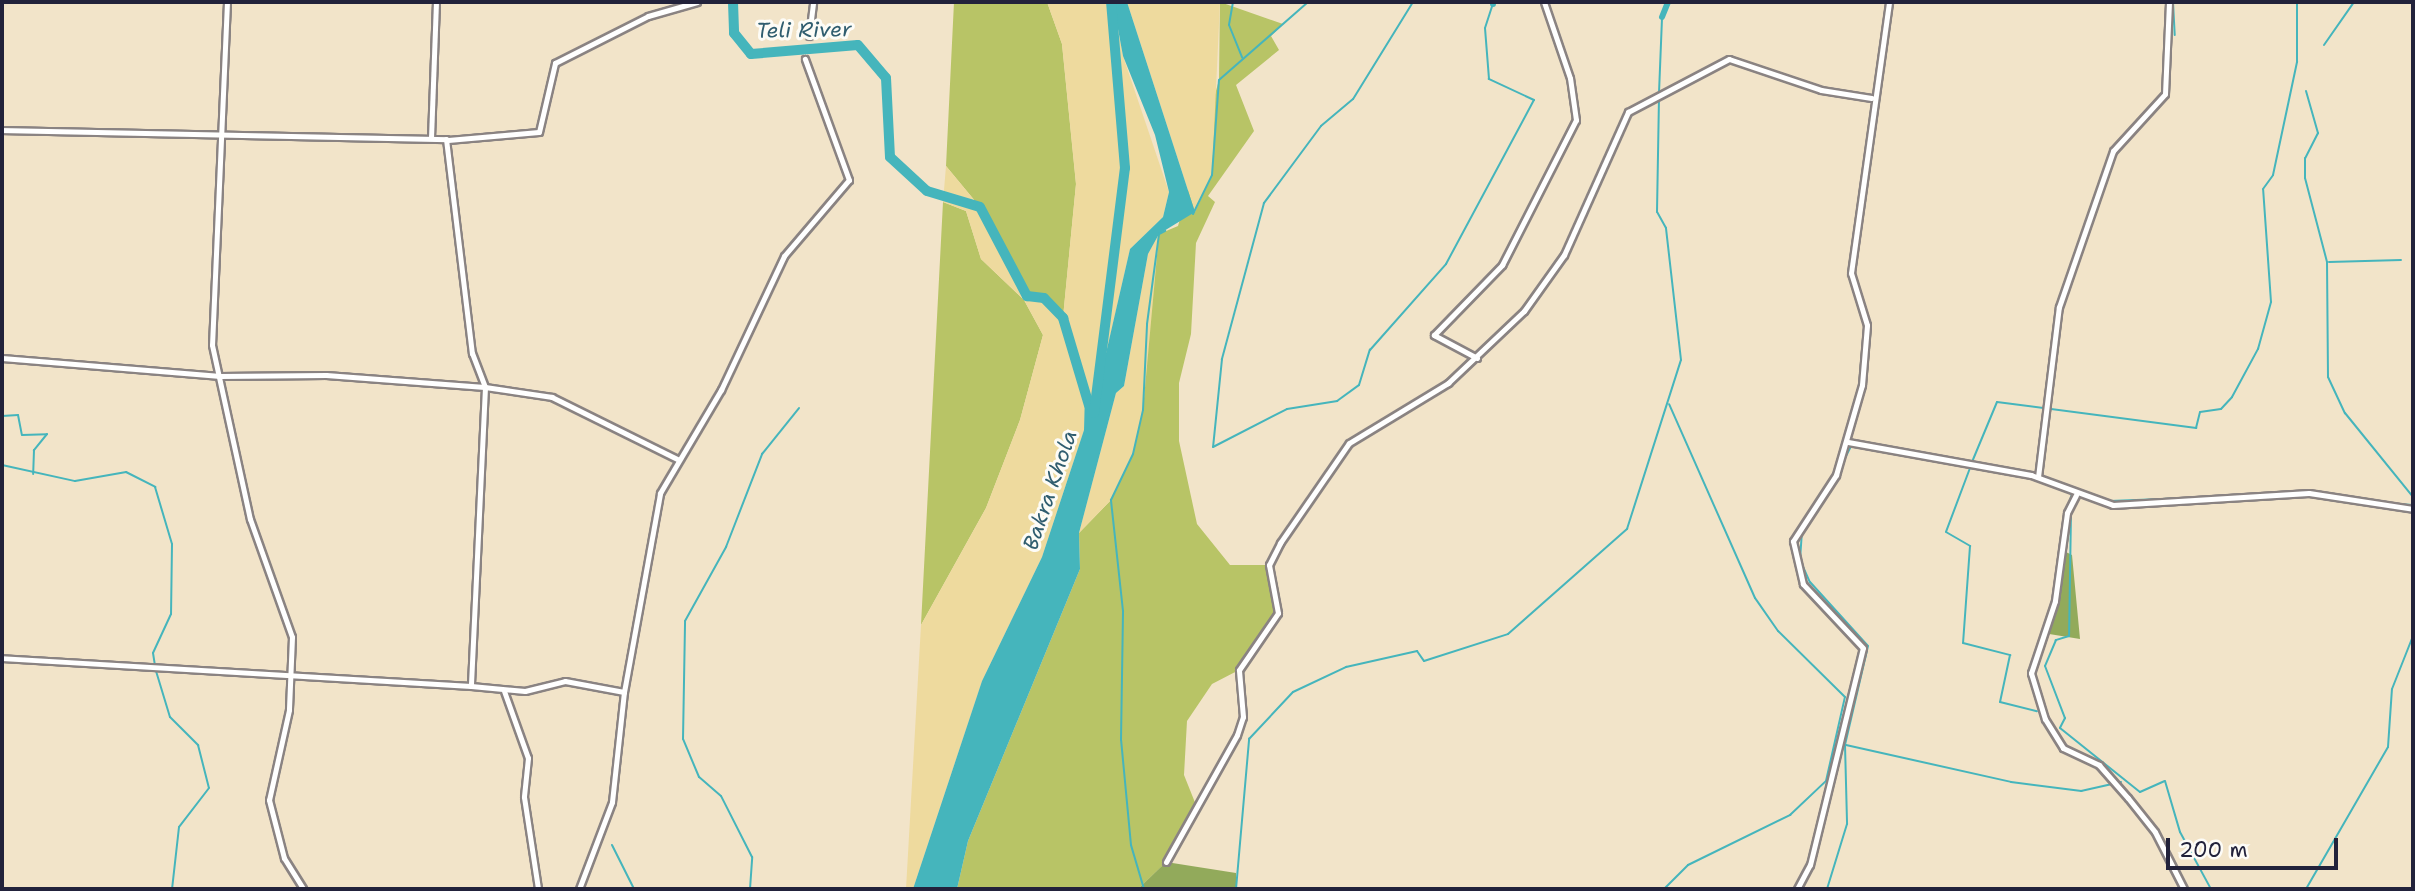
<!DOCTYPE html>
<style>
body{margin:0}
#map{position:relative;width:2415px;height:891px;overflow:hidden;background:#f2e4c9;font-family:"Shantell Sans",sans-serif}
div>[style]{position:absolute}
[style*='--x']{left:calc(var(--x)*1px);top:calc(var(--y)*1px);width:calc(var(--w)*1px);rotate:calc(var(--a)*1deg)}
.green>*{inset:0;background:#b8c466}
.forest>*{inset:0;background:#92aa5b}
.sand>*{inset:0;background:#eeda9e}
.water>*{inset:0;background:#45b5bc}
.stream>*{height:2px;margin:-1px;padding:0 1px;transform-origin:1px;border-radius:1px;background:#45b5bc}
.canal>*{height:6px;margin:-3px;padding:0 3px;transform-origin:3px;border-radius:3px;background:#45b5bc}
.river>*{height:10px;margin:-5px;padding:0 5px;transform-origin:5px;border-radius:5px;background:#45b5bc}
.roads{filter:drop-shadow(2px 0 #8a8382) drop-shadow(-2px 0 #8a8382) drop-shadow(0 2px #8a8382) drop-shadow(0 -2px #8a8382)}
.minor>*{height:5px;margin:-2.5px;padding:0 2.5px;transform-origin:2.5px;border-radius:2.5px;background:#fff}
span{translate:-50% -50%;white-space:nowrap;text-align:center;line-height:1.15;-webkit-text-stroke:6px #fdfcf7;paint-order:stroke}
.water-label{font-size:21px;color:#305d6f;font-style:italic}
.frame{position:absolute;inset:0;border:4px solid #22223b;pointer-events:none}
.scale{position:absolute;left:2166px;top:838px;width:172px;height:32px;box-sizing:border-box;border:4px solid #22223b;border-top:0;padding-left:9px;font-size:21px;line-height:24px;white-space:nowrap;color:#22223b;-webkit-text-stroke:5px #fdfcf7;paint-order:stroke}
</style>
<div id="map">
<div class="green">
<i style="clip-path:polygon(954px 2px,1047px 2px,1062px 44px,1076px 184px,1063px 318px,1027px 296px,980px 207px,946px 166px)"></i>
<i style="clip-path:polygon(1220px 2px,1283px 24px,1271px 36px,1279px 50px,1236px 85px,1254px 131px,1208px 196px,1215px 202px,1196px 243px,1191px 334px,1179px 383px,1179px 441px,1197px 524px,1230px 565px,1269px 565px,1278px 613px,1239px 670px,1212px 684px,1187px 721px,1184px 775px,1198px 810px,1171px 845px,1166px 862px,1138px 889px,957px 889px,968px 841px,1080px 569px,1079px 533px,1111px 500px,1144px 364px,1159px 234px,1178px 226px,1219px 80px)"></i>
<i style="clip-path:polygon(943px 202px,966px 211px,981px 259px,1024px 300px,1043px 335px,1020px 420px,986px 508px,921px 625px)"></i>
</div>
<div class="forest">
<i style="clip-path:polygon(2060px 549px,2072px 555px,2080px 639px,2043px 633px,2055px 601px)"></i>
<i style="clip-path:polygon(1166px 862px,1236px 873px,1236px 889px,1138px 889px)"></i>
</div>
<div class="sand">
<i style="clip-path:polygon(1047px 2px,1113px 2px,1123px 56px,1169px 192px,1163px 217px,1130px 249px,1095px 402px,1086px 393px,1084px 430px,1042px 557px,982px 681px,913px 889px,906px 889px,921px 625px,986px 508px,1020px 420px,1043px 335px,1024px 300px,981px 259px,966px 211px,943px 202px,946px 166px,980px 207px,1027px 296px,1044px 298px,1063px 317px,1076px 184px,1062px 44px)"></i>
<i style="clip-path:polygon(1127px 2px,1220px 2px,1212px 175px,1195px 212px)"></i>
<i style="clip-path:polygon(1159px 234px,1143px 410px,1133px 454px,1111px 500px,1079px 533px,1116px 393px,1124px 386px,1148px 254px)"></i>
</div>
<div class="water">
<i style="clip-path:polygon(1113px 2px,1127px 2px,1195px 212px,1159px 234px,1148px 254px,1124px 386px,1116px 393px,1079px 533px,1080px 569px,968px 841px,957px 889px,913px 889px,982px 681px,1042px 557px,1084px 430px,1085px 392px,1095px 401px,1130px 249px,1163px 217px,1169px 192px,1155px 135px,1123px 56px)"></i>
</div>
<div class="stream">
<i style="--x:1233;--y:2;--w:23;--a:100"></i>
<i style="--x:1229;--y:25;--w:35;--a:68"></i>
<i style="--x:1413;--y:2;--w:114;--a:121.7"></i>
<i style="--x:1353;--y:99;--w:42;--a:139.8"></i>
<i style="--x:1321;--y:126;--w:96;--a:126.5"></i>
<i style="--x:1264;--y:203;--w:162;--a:105.1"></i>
<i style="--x:1222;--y:359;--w:88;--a:95.8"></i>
<i style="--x:1213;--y:447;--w:83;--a:-27.2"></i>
<i style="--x:1287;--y:409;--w:51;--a:-9.1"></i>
<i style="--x:1337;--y:401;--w:27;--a:-36"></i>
<i style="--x:1359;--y:385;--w:37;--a:-73"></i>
<i style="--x:1370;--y:350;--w:115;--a:-48.5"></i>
<i style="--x:1446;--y:264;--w:186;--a:-61.8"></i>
<i style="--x:1534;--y:100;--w:50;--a:-155"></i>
<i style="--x:1489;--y:79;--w:51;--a:-94.5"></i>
<i style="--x:1485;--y:28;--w:25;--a:-72"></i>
<i style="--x:2173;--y:2;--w:33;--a:87"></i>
<i style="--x:2324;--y:45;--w:52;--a:-55.1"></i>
<i style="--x:2306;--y:91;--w:44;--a:74.1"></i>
<i style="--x:2318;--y:133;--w:28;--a:117"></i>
<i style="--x:2305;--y:158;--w:20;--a:90"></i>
<i style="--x:2305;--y:178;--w:87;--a:75.3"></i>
<i style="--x:2327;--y:262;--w:115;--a:89.5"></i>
<i style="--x:2328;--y:377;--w:40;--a:65"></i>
<i style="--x:2345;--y:413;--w:108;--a:51"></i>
<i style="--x:1659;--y:93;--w:76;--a:-87.7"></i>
<i style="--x:1193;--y:214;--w:43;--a:-64"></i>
<i style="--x:1212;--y:175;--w:95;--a:-85.8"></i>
<i style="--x:1219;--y:80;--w:118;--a:-41.2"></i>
<i style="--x:2329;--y:262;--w:72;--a:-1.6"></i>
<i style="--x:2;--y:416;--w:16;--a:-4"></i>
<i style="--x:18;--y:415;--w:20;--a:79"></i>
<i style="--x:22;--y:435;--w:25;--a:-2"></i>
<i style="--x:47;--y:434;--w:21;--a:129"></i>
<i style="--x:34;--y:450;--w:24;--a:92"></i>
<i style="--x:1972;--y:462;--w:65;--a:-67.4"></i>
<i style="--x:1997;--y:402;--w:201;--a:7.4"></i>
<i style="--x:2196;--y:428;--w:16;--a:-76"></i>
<i style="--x:2200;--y:412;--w:21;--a:-8"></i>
<i style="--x:2221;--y:409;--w:16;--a:-47"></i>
<i style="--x:2232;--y:397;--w:55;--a:-61.6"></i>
<i style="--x:2258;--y:349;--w:49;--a:-74.5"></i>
<i style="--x:2271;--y:302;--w:113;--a:-94"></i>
<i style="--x:2263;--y:189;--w:17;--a:-54"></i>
<i style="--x:2273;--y:175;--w:116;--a:-78"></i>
<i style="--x:2297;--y:62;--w:60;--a:-90"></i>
<i style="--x:2;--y:465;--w:75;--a:12.4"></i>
<i style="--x:75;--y:481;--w:52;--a:-10"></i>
<i style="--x:126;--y:472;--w:33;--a:27"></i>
<i style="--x:155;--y:487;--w:59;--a:73.4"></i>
<i style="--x:172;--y:544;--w:70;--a:90.8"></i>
<i style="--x:171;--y:614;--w:43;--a:114.8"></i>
<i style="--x:153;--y:653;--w:12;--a:81"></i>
<i style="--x:1970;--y:468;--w:68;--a:110.6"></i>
<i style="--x:1946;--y:532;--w:28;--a:30"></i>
<i style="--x:1970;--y:546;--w:97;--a:94.1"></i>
<i style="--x:1963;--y:643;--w:49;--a:14.3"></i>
<i style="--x:2010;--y:655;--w:48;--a:102"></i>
<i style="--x:2000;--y:702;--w:38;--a:14"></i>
<i style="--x:1828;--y:492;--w:54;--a:-63.4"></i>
<i style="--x:2110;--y:501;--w:78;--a:-2.2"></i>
<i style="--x:2398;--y:504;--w:15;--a:4"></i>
<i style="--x:2068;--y:507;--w:14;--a:-73"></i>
<i style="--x:2071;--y:512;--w:124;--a:90.9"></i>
<i style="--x:2069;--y:636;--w:14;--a:163"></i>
<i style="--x:2056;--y:640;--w:28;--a:113"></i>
<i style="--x:2045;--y:666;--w:56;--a:69"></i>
<i style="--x:2065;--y:718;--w:11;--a:117"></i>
<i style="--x:2060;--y:728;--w:102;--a:38.7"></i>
<i style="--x:2140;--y:792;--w:27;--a:-24"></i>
<i style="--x:2165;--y:781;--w:53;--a:73.6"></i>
<i style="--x:2180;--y:832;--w:65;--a:61.5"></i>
<i style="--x:1802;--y:531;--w:29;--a:94"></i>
<i style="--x:1800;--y:560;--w:24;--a:66"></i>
<i style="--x:1810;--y:582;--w:86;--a:47.8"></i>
<i style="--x:1868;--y:646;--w:102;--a:103.1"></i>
<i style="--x:1845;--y:745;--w:79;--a:88.5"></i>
<i style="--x:1847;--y:824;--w:68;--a:107.1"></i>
<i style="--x:156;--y:671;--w:48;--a:73.1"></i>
<i style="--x:170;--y:717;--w:40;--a:45"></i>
<i style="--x:198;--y:745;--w:44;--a:75.7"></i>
<i style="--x:209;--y:788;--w:49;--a:127.6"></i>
<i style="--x:179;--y:827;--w:62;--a:96.4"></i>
<i style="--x:1846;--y:745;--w:169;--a:12.6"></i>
<i style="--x:2011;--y:782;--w:71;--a:7.3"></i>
<i style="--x:2081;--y:791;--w:41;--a:-12.7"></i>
<i style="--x:612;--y:845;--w:49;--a:63.4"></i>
<i style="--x:750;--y:889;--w:32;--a:-86"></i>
<i style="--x:752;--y:857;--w:68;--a:-116.9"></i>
<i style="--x:721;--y:796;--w:29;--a:-139"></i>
<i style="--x:699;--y:777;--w:41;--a:-112.8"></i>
<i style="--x:683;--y:739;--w:118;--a:-89"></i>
<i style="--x:685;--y:621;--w:85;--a:-61"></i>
<i style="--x:726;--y:547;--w:100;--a:-68.8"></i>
<i style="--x:762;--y:454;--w:59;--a:-51.2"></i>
<i style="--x:1144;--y:889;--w:46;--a:-106.5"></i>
<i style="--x:1131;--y:845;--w:105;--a:-95.4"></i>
<i style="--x:1121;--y:740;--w:129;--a:-89.1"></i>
<i style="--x:1123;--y:611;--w:112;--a:-96.2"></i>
<i style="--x:1111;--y:500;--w:51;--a:-64.4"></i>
<i style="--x:1133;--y:454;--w:45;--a:-77.2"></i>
<i style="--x:1143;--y:410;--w:86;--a:-87.3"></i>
<i style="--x:1147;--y:324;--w:91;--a:-82.4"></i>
<i style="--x:1159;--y:234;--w:7;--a:-27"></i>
<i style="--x:1236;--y:889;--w:151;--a:-85"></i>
<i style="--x:1249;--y:739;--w:64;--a:-46.9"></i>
<i style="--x:1293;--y:692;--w:59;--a:-25.3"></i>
<i style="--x:1346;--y:667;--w:73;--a:-12.7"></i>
<i style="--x:1417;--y:651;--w:12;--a:55"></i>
<i style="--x:1424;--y:661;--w:88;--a:-17.8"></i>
<i style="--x:1508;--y:634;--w:159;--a:-41.4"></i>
<i style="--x:1627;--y:529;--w:177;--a:-72.3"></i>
<i style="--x:1681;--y:360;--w:133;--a:-96.5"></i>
<i style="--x:1666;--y:228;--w:18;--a:-119"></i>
<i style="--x:1657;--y:212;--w:114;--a:-89"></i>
<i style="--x:1664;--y:889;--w:34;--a:-45"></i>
<i style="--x:1688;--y:865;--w:114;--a:-26.1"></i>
<i style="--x:1790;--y:815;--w:50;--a:-43.4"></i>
<i style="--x:1826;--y:781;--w:86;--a:-77.3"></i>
<i style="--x:1845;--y:697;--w:94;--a:-135.4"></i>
<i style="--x:1778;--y:631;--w:40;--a:-124.9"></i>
<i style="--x:1755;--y:598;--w:212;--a:-113.9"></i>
<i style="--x:2306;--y:889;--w:164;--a:-60"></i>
<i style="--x:2388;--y:747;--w:58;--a:-86.1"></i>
<i style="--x:2392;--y:689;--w:57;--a:-68.4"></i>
</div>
<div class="canal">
<i style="--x:1493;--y:4;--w:2;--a:-90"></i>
<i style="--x:1662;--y:17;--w:16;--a:-68"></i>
</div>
<div class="river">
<i style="--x:733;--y:2;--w:31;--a:88"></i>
<i style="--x:734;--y:33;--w:27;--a:51"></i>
<i style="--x:751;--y:54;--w:107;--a:-4.8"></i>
<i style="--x:858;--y:45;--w:43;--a:49.7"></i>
<i style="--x:886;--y:78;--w:79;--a:87.1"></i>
<i style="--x:890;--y:157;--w:50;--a:42.6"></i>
<i style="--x:927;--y:191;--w:55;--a:16.8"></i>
<i style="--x:980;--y:207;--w:101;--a:62.2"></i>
<i style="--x:1027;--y:296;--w:17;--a:7"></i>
<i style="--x:1044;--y:298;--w:28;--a:46"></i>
<i style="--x:1063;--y:318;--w:91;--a:73.4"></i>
<i style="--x:1094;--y:413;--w:247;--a:-82.8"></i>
<i style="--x:1125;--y:168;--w:167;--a:-94.8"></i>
</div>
<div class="roads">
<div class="minor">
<i style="--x:227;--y:2;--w:343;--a:92.5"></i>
<i style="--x:212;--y:345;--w:178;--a:77.7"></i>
<i style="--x:250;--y:519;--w:125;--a:70.4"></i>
<i style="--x:292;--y:637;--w:73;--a:92.4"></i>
<i style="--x:289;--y:710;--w:92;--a:102.5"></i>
<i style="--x:269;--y:800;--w:60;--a:75.5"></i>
<i style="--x:284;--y:858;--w:36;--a:58"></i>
<i style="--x:809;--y:36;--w:34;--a:-83"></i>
<i style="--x:2;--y:130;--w:444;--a:1.2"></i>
<i style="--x:446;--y:139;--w:216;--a:83.1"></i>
<i style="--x:472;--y:353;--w:36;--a:69"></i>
<i style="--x:485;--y:387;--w:299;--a:92.7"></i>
<i style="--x:471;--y:686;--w:470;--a:-176.6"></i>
<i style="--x:431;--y:138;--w:136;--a:-87.9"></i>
<i style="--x:448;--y:140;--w:91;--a:-5"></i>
<i style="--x:539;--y:132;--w:71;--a:-76.9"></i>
<i style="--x:555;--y:63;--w:104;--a:-26.8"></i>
<i style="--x:648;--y:16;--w:51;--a:-15.9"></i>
<i style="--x:2;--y:358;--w:219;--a:4.7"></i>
<i style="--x:220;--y:376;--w:106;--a:-0.5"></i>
<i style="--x:326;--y:375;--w:159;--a:4.3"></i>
<i style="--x:485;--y:387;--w:68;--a:8.5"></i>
<i style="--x:552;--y:397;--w:140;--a:26.4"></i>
<i style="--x:1477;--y:358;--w:49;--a:-151.9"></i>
<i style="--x:1434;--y:335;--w:98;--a:-45.8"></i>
<i style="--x:1502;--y:265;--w:163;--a:-63"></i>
<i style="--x:1576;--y:120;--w:42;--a:-98.1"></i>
<i style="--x:1570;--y:78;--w:80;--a:-108.9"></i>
<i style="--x:1848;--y:442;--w:186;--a:10.2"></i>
<i style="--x:2031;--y:475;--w:87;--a:20.1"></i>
<i style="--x:2113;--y:505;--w:196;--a:-3.5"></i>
<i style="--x:2309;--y:493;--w:105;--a:8.7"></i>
<i style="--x:2038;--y:477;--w:171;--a:-83"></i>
<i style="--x:2059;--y:307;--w:165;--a:-70.9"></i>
<i style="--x:2113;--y:151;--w:77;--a:-47.6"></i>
<i style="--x:2165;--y:94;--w:92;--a:-87.5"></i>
<i style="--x:2076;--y:495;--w:20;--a:117"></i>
<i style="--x:2067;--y:513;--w:89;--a:97.8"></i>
<i style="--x:2055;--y:601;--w:76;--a:108.4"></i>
<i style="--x:2031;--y:673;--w:48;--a:73.1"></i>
<i style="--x:2045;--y:719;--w:34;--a:58"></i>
<i style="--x:2063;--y:748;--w:40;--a:25"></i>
<i style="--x:2099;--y:765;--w:44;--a:48.7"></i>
<i style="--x:2128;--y:798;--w:43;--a:51.5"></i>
<i style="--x:2155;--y:832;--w:64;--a:63"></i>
<i style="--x:471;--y:686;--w:54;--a:5.3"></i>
<i style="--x:525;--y:691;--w:41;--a:-14"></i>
<i style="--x:565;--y:681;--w:60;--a:10.6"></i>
<i style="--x:504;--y:691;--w:71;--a:70.3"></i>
<i style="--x:528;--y:758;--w:39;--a:96"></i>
<i style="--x:524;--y:797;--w:93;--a:81.3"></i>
<i style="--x:1166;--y:862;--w:145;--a:-60.8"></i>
<i style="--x:1237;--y:735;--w:19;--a:-72"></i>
<i style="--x:1243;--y:717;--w:47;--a:-94.9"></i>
<i style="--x:1239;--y:670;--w:69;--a:-55.6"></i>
<i style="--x:1278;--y:613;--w:49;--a:-100.6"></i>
<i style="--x:1269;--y:565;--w:25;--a:-63"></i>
<i style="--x:1280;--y:543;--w:121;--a:-55.4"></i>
<i style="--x:1349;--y:443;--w:116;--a:-31.2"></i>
<i style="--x:1448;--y:383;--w:105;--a:-43.5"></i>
<i style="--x:1524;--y:311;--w:69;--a:-54.5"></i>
<i style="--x:1564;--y:255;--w:157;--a:-65.9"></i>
<i style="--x:1628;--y:112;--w:114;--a:-27.7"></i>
<i style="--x:1729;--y:59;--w:97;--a:18.6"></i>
<i style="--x:1821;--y:90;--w:51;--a:9.1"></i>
<i style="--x:579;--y:889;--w:93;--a:-69.2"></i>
<i style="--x:612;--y:802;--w:111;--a:-83.8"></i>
<i style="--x:624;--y:692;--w:202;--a:-79.7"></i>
<i style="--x:660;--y:493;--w:120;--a:-59.4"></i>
<i style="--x:721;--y:390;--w:148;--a:-64.8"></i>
<i style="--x:784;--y:256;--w:100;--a:-49.5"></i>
<i style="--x:849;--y:180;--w:129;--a:-110"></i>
<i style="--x:1797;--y:889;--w:27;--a:-62"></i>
<i style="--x:1810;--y:865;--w:223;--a:-76.3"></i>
<i style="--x:1863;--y:648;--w:88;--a:-133.2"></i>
<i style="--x:1803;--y:584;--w:44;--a:-103.1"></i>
<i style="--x:1793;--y:541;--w:79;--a:-56.9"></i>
<i style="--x:1836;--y:475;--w:94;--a:-73.9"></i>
<i style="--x:1862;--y:385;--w:60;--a:-85.2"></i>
<i style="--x:1867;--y:325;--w:54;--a:-107.1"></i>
<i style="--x:1851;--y:273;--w:274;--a:-82"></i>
</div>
</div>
<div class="water-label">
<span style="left:804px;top:30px;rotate:-1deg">Teli River</span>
<span style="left:1050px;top:490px;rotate:-71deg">Bakra Khola</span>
</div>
<div class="frame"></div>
<div class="scale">200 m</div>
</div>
